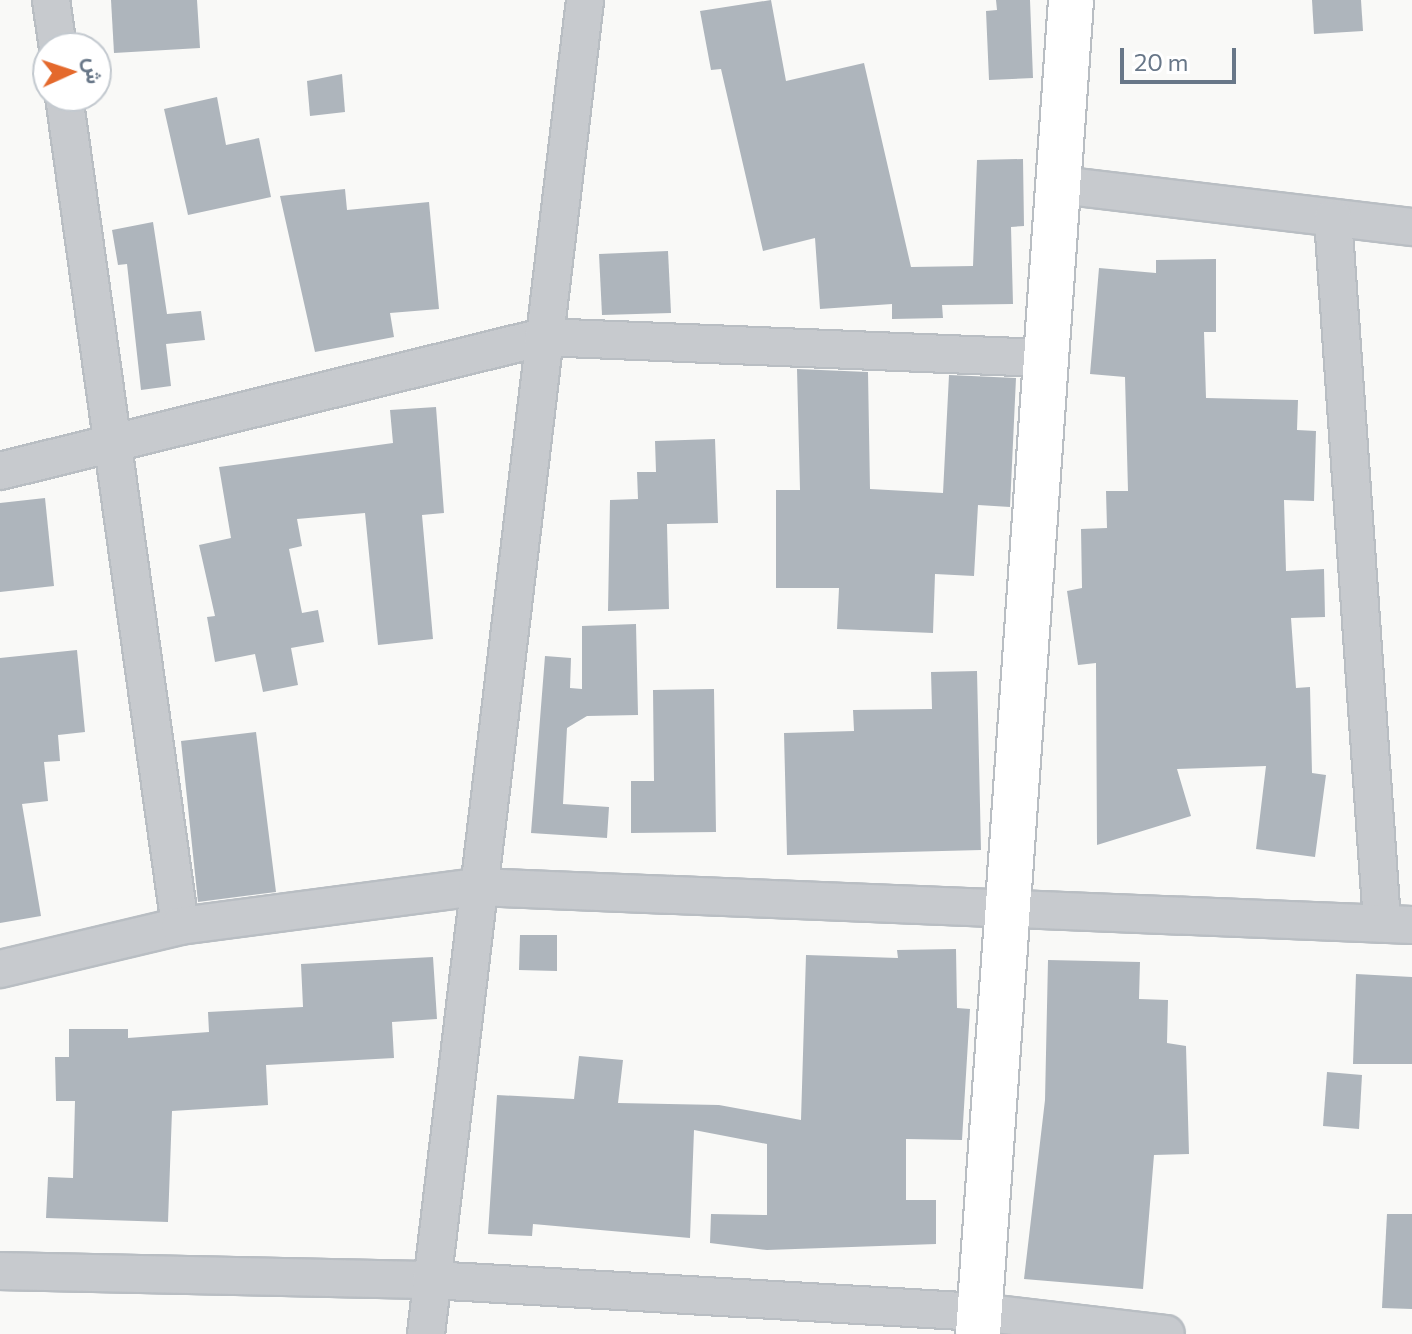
<!DOCTYPE html>
<meta charset="utf-8">
<style>
body{margin:0}
#map{position:relative;width:1412px;height:1334px;overflow:hidden;background:#f9f9f7;font-family:Commissioner,Vazirmatn,sans-serif}
div>[style]{position:absolute}
[style*='--x']{left:calc(var(--x)*1px);top:calc(var(--y)*1px);width:calc(var(--w)*1px);rotate:calc(var(--a)*1deg)}
.building>*{inset:0;background:#aeb5bc}
.roads{filter:drop-shadow(2px 0 #b9bec3) drop-shadow(-2px 0 #b9bec3) drop-shadow(0 2px #b9bec3) drop-shadow(0 -2px #b9bec3)}
.street>*{height:36px;margin:-18px;padding:0 18px;transform-origin:18px;border-radius:18px;background:#c7cace}
.secondary>*{height:44px;margin:-22px;padding:0 22px;transform-origin:22px;border-radius:22px;background:#fff}
span{translate:-50% -50%;white-space:nowrap;text-align:center;line-height:1.15;-webkit-text-stroke:8px #fff;paint-order:stroke}
.north{position:absolute;left:32px;top:32px;width:80px;height:80px;box-sizing:border-box;background:#fff;border:2px solid #c3c9cf;border-radius:50%;rotate:87deg;font-size:22px;font-weight:700;line-height:32px;text-align:center;color:#687788}
.north::after{content:'';display:block;margin:auto;width:28px;height:36px;background:#e4692c;clip-path:polygon(50% 0,100% 100%,50% 72%,0 100%)}
.scale{position:absolute;left:1120px;top:48px;width:116px;height:36px;box-sizing:border-box;border:4px solid #687788;border-top:0;padding-left:10px;font-size:24px;line-height:28px;white-space:nowrap;color:#687788;-webkit-text-stroke:6px #fff;paint-order:stroke}
</style>
<div id="map">
<div class="building">
<i style="clip-path:polygon(111px 0,197px 0,200px 48px,114px 53px)"></i>
<i style="clip-path:polygon(771px 0,786px 81px,864px 63px,911px 267px,973px 266px,977px 160px,1023px 159px,1024px 226px,1011px 227px,1013px 304px,942px 305px,943px 318px,892px 319px,892px 304px,820px 309px,815px 238px,763px 251px,721px 69px,711px 70px,700px 11px)"></i>
<i style="clip-path:polygon(996px 0,1030px 0,1033px 78px,989px 80px,986px 11px,997px 10px)"></i>
<i style="clip-path:polygon(1312px 0,1361px 0,1363px 31px,1314px 34px)"></i>
<i style="clip-path:polygon(342px 74px,345px 112px,310px 116px,307px 81px)"></i>
<i style="clip-path:polygon(217px 97px,226px 145px,259px 138px,271px 197px,188px 215px,164px 109px)"></i>
<i style="clip-path:polygon(345px 189px,347px 210px,429px 202px,439px 309px,390px 313px,394px 337px,315px 352px,280px 196px)"></i>
<i style="clip-path:polygon(153px 222px,167px 314px,201px 311px,205px 340px,166px 344px,171px 386px,141px 390px,127px 264px,118px 265px,112px 230px)"></i>
<i style="clip-path:polygon(668px 251px,671px 313px,602px 315px,599px 254px)"></i>
<i style="clip-path:polygon(1216px 259px,1216px 332px,1204px 332px,1206px 398px,1298px 400px,1297px 430px,1316px 431px,1314px 501px,1284px 500px,1286px 571px,1324px 569px,1325px 617px,1291px 618px,1296px 688px,1310px 687px,1312px 773px,1326px 775px,1315px 857px,1256px 849px,1266px 766px,1177px 769px,1191px 816px,1097px 845px,1096px 663px,1078px 665px,1067px 591px,1082px 588px,1081px 529px,1107px 528px,1106px 491px,1128px 491px,1125px 377px,1090px 374px,1099px 268px,1156px 273px,1156px 260px)"></i>
<i style="clip-path:polygon(797px 369px,868px 372px,870px 489px,943px 493px,949px 375px,1016px 378px,1010px 507px,978px 505px,974px 576px,935px 574px,933px 633px,837px 629px,839px 588px,776px 588px,776px 490px,800px 490px)"></i>
<i style="clip-path:polygon(436px 407px,444px 513px,422px 515px,433px 639px,378px 645px,365px 513px,297px 519px,302px 546px,289px 549px,302px 613px,318px 610px,324px 642px,291px 648px,298px 685px,263px 692px,255px 654px,215px 662px,207px 617px,215px 616px,199px 545px,231px 538px,219px 467px,393px 443px,390px 410px)"></i>
<i style="clip-path:polygon(715px 439px,718px 523px,667px 524px,669px 609px,608px 611px,610px 500px,638px 499px,637px 472px,656px 472px,655px 441px)"></i>
<i style="clip-path:polygon(45px 498px,54px 586px,0 592px,0 503px)"></i>
<i style="clip-path:polygon(636px 624px,638px 715px,587px 716px,567px 728px,563px 804px,609px 807px,607px 838px,531px 833px,545px 656px,571px 658px,570px 688px,582px 689px,582px 626px)"></i>
<i style="clip-path:polygon(77px 650px,85px 732px,58px 735px,60px 761px,44px 762px,48px 801px,22px 804px,41px 916px,0 923px,0 658px)"></i>
<i style="clip-path:polygon(977px 671px,981px 850px,787px 855px,784px 733px,854px 731px,853px 710px,932px 709px,931px 672px)"></i>
<i style="clip-path:polygon(714px 689px,716px 832px,631px 833px,631px 781px,654px 781px,653px 690px)"></i>
<i style="clip-path:polygon(256px 732px,276px 892px,198px 902px,181px 741px)"></i>
<i style="clip-path:polygon(520px 935px,557px 935px,557px 971px,519px 970px)"></i>
<i style="clip-path:polygon(956px 949px,957px 1008px,970px 1009px,962px 1140px,906px 1139px,906px 1200px,936px 1200px,936px 1244px,767px 1250px,710px 1243px,711px 1214px,767px 1215px,767px 1144px,694px 1130px,690px 1238px,533px 1224px,532px 1236px,488px 1234px,497px 1095px,574px 1099px,579px 1056px,623px 1060px,618px 1103px,719px 1105px,801px 1120px,806px 955px,898px 958px,897px 950px)"></i>
<i style="clip-path:polygon(433px 957px,437px 1019px,392px 1022px,394px 1058px,266px 1065px,268px 1105px,172px 1111px,168px 1222px,46px 1218px,48px 1177px,73px 1178px,75px 1101px,56px 1101px,55px 1057px,69px 1057px,69px 1029px,128px 1029px,128px 1038px,209px 1032px,208px 1012px,303px 1007px,301px 964px)"></i>
<i style="clip-path:polygon(1048px 960px,1140px 962px,1139px 999px,1168px 1000px,1167px 1043px,1186px 1046px,1189px 1154px,1154px 1155px,1143px 1289px,1024px 1279px,1045px 1100px)"></i>
<i style="clip-path:polygon(1356px 974px,1412px 977px,1412px 1064px,1353px 1064px)"></i>
<i style="clip-path:polygon(1327px 1072px,1362px 1075px,1359px 1129px,1323px 1126px)"></i>
<i style="clip-path:polygon(1387px 1214px,1412px 1214px,1412px 1309px,1382px 1308px)"></i>
</div>
<div class="roads">
<div class="street">
<i style="--x:51;--y:0;--w:49;--a:81.7"></i>
<i style="--x:64;--y:96;--w:838;--a:82.04"></i>
<i style="--x:1060;--y:185;--w:354;--a:6.8"></i>
<i style="--x:1333;--y:218;--w:707;--a:86.02"></i>
<i style="--x:0;--y:471;--w:559;--a:-13.86"></i>
<i style="--x:543;--y:337;--w:500;--a:2.41"></i>
<i style="--x:0;--y:969;--w:185;--a:-13.4"></i>
<i style="--x:180;--y:926;--w:300;--a:-7.5"></i>
<i style="--x:477;--y:887;--w:936;--a:2.33"></i>
<i style="--x:0;--y:1271;--w:431;--a:1.2"></i>
<i style="--x:431;--y:1280;--w:549;--a:3.34"></i>
<i style="--x:979;--y:1312;--w:188;--a:6.7"></i>
<i style="--x:426;--y:1334;--w:1343;--a:-83.2"></i>
</div>
<div class="secondary">
<i style="--x:978;--y:1334;--w:1337;--a:-86.01"></i>
</div>
</div>
<div class="north">ش</div>
<div class="scale">20 m</div>
</div>
